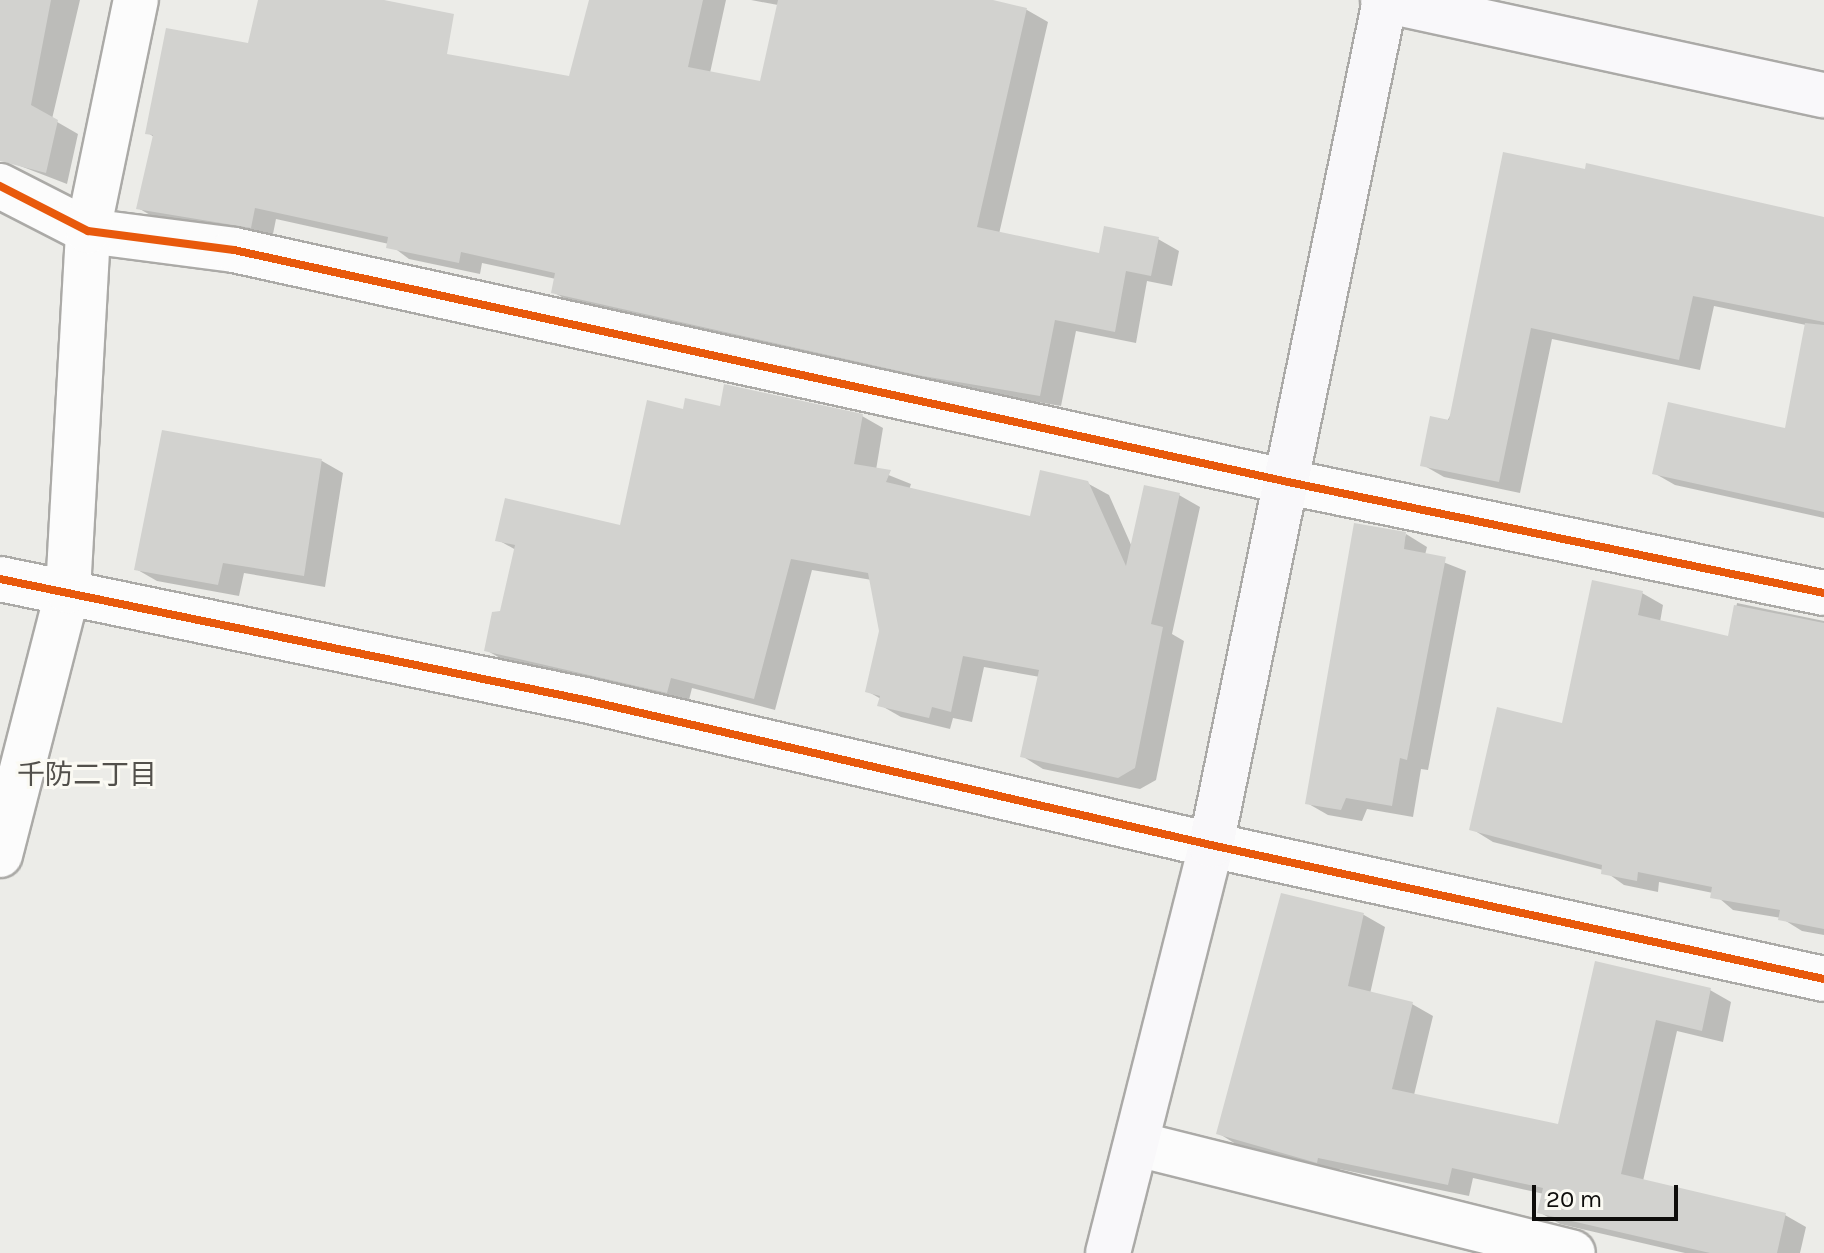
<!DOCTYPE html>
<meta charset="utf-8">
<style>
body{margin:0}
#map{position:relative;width:1824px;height:1253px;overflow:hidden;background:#ecece8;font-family:Karla,"Noto Sans JP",sans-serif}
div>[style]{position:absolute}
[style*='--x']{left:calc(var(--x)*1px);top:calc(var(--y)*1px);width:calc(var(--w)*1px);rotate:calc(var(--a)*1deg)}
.shadow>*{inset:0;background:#0003}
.building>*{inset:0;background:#d2d2cf}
.roads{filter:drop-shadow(2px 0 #abaaa7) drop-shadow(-2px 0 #abaaa7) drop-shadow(0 2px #abaaa7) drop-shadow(0 -2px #abaaa7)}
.street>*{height:44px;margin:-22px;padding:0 22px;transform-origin:22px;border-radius:22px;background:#fcfcfc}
.secondary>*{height:44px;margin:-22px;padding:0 22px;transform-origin:22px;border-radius:22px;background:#f9f8fa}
.cycleway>*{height:8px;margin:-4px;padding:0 4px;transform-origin:4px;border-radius:4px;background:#e8590c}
span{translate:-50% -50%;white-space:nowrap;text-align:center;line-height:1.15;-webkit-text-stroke:6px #fbfaf3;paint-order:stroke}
.neighbourhood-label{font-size:28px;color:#52504b}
.scale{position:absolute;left:1532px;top:1185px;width:146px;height:36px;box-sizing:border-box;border:4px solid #0e0d0b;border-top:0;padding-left:10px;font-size:24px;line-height:28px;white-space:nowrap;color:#0e0d0b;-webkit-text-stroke:6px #fbfaf3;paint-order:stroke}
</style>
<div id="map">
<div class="shadow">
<i style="clip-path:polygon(0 0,80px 0,52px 119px,78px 134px,67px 184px,10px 162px,0 144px)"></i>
<i style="clip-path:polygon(591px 0,726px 0,710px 73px,761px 84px,778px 5px,751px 0,984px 0,1027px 10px,1048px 22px,999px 234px,1100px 256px,1158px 239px,1179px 251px,1172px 286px,1147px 281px,1136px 343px,1076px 331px,1061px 406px,940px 386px,574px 304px,553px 292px,556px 279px,482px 263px,480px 274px,409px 259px,389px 244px,276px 219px,272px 239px,159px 220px,138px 208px,154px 137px,148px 133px,441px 79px,571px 78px)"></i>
<i style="clip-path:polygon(1588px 165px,1824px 218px,1824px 518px,1675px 485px,1654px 473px,1786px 431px,1806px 325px,1714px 306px,1700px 370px,1552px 339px,1520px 493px,1444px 477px,1423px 465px)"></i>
<i style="clip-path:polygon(722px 409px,862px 416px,883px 428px,876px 470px,911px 484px,909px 490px,1032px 519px,1087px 483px,1109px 495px,1132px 547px,1179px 495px,1200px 507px,1172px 634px,1184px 641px,1156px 780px,1140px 789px,1043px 769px,1022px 756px,1040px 677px,984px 667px,972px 722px,953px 718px,950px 729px,901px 717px,880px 705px,881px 699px,867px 691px,882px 631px,872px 580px,812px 570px,775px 710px,692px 688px,688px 704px,507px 662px,486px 650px,502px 612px,516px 550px,498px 540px,621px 527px,685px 411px)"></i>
<i style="clip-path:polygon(164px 433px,322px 461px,343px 473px,325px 587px,244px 573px,239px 596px,157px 581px,136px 569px)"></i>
<i style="clip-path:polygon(1406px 534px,1427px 547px,1425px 555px,1466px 571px,1428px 770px,1421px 769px,1413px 817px,1367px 809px,1362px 821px,1328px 815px,1307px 803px)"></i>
<i style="clip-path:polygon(1642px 593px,1663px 605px,1660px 622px,1730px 638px,1737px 603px,1824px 621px,1824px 935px,1802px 931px,1781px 918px,1733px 910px,1713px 893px,1659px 882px,1658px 892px,1624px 885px,1603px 870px,1493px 842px,1472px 829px,1564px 726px)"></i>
<i style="clip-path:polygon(1282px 896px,1364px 915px,1385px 927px,1370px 994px,1412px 1004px,1433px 1016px,1414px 1095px,1559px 1127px,1597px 963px,1710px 990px,1731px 1002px,1723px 1042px,1677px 1031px,1643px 1181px,1785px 1215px,1806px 1227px,1800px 1253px,1685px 1253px,1560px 1224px,1539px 1212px,1544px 1194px,1473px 1178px,1469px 1196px,1339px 1169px,1338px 1174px,1239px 1146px,1218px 1133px)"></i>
</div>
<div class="building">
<i style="clip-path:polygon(0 0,51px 0,31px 105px,58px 120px,46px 173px,0 161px)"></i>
<i style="clip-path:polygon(258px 0,384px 0,454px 14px,447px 54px,569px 76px,589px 0,703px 0,688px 67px,760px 81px,778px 0,993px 0,1027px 8px,977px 227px,1099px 253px,1104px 226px,1159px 237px,1151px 276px,1126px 271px,1115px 332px,1055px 320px,1040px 396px,917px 375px,551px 293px,555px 273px,461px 252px,459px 263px,386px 248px,388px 237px,255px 208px,251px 228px,136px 209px,153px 135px,145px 134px,166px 28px,248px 43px)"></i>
<i style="clip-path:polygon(1503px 152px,1585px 169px,1586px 163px,1824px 217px,1824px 322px,1693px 296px,1679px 360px,1531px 328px,1499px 482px,1420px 466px,1430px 416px,1449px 420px)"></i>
<i style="clip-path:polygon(1805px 323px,1824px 325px,1824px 512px,1652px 474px,1668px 402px,1785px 428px)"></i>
<i style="clip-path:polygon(724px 384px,863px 414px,854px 464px,891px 470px,886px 482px,1030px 516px,1040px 470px,1088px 481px,1126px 566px,1144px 485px,1180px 493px,1151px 624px,1163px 627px,1135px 768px,1118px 778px,1020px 757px,1039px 670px,963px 656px,951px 712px,932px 707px,929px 718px,877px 706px,880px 696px,865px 692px,879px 631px,868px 573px,791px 559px,754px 699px,671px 678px,667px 693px,484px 651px,492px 612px,500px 611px,515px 545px,495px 541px,505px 498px,620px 525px,647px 400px,683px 409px,685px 398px,720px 406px)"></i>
<i style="clip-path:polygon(162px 430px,322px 459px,304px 576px,223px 563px,218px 585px,134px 570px)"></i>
<i style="clip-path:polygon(1354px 523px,1406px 532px,1404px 549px,1446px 557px,1407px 760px,1400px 758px,1392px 806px,1346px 798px,1341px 810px,1305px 804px)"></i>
<i style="clip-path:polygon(1592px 580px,1643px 591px,1638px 615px,1728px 636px,1734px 605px,1824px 623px,1824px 929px,1778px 920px,1780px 910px,1710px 898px,1712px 887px,1638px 872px,1637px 881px,1601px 874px,1602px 865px,1469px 830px,1497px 707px,1562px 723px)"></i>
<i style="clip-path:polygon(1281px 893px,1364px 913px,1348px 986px,1413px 1002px,1392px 1089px,1558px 1124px,1595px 961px,1711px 988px,1702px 1031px,1656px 1020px,1621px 1174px,1786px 1213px,1777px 1253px,1710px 1253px,1537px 1213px,1543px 1188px,1452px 1168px,1448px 1185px,1318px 1158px,1317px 1163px,1216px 1134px)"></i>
</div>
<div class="roads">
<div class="street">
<i style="--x:0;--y:186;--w:99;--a:27.1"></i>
<i style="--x:88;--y:231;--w:147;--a:7.4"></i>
<i style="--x:234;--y:250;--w:1079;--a:12.41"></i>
<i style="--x:1288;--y:482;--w:547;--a:11.7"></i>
<i style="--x:0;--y:579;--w:597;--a:11.69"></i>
<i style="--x:585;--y:700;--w:643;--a:13.04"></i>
<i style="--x:1211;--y:845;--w:627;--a:12.33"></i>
<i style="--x:0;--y:855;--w:273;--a:-75.6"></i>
<i style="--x:68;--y:591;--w:361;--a:-86.8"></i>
<i style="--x:88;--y:231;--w:236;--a:-78.3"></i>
<i style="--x:1137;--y:1144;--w:449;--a:14"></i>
</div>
<div class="secondary">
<i style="--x:1383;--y:0;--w:451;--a:12.2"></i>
<i style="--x:1108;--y:1253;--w:421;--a:-75.8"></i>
<i style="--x:1211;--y:845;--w:863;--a:-78.36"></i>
</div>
</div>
<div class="cycleway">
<i style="--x:0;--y:186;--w:99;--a:27.1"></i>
<i style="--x:88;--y:231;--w:147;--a:7.4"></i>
<i style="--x:234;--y:250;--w:1079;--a:12.41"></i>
<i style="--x:1288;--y:482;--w:547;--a:11.7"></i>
<i style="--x:0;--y:579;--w:597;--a:11.69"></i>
<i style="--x:585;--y:700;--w:643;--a:13.04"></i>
<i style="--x:1211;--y:845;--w:627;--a:12.33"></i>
</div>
<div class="neighbourhood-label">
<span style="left:87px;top:775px">千防二丁目</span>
</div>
<div class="scale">20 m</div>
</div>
